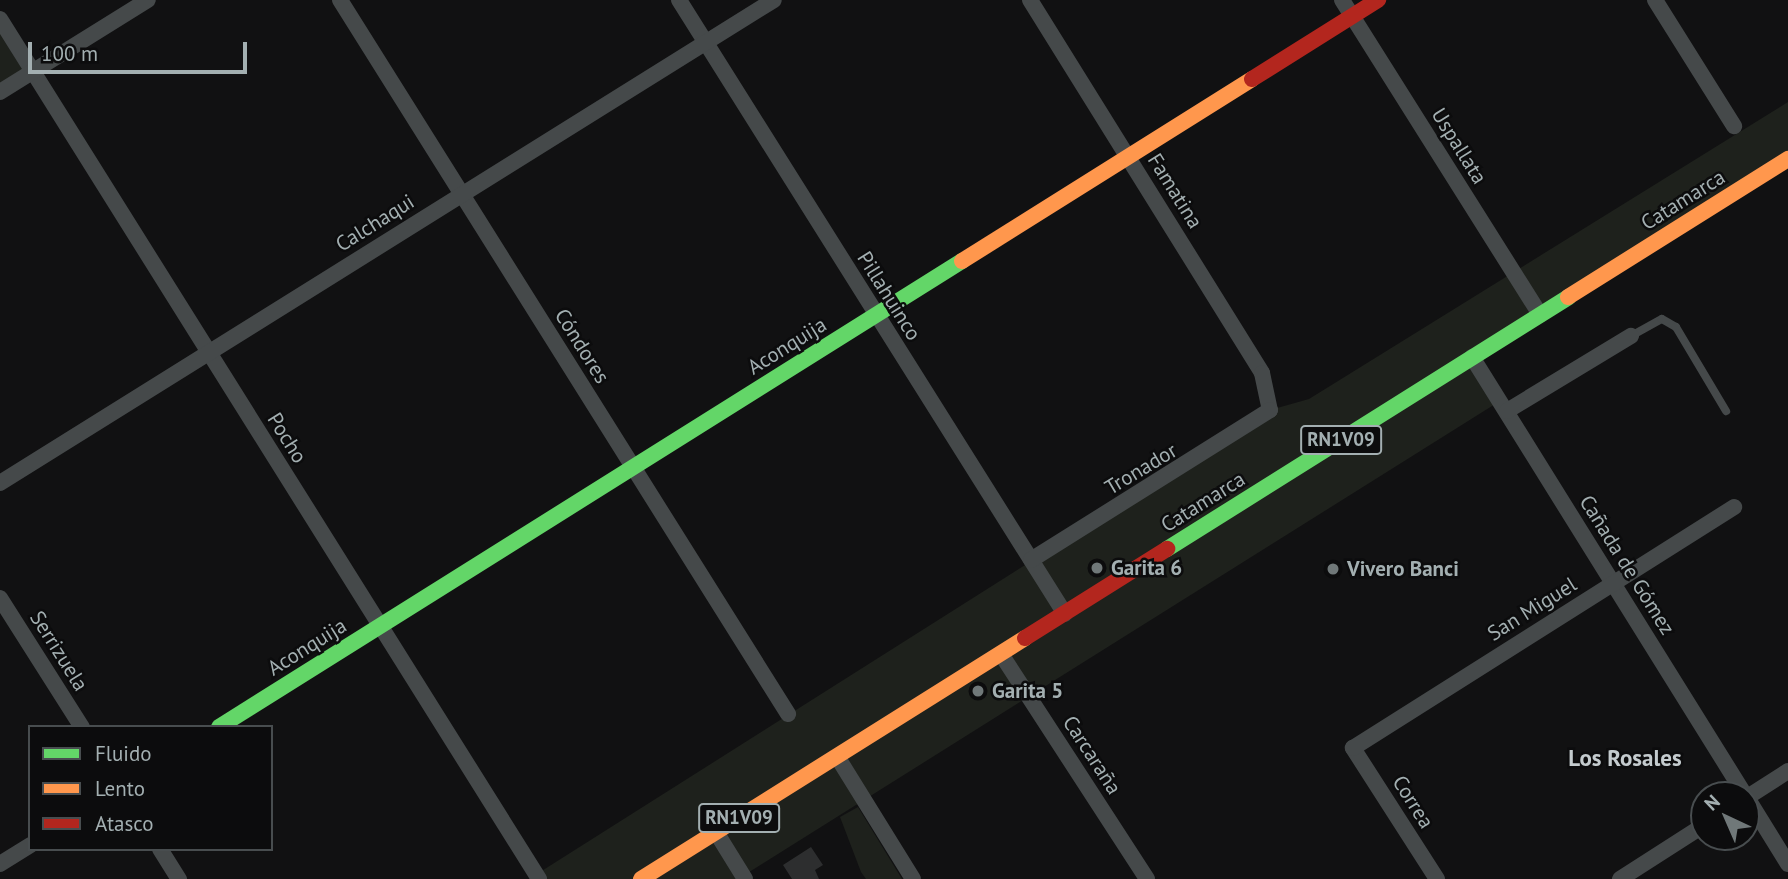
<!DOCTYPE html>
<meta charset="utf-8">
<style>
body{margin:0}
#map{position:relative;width:1788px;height:879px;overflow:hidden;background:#111112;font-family:"PT Sans",sans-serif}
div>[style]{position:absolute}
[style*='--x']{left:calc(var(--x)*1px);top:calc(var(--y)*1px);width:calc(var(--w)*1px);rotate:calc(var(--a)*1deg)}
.green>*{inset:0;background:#1e211c}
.building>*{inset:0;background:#2d2e2f}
.lane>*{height:8px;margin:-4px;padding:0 4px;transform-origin:4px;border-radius:4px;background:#45494a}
.street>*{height:16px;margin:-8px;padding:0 8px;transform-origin:8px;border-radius:8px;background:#45494a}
.fast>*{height:16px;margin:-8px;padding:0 8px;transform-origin:8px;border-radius:8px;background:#63d668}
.slow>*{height:16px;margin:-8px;padding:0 8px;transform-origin:8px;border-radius:8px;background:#ff974d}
.jam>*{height:16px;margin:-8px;padding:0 8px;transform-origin:8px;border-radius:8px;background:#b3261e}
.dots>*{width:19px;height:19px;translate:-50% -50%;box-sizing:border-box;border:4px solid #0c0c0d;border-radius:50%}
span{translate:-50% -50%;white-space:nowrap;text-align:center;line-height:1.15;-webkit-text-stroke:5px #0c0c0d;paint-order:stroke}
.shield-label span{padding:2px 5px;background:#0c0c0d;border:2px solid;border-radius:5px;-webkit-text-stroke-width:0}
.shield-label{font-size:19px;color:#a3afb1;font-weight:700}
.street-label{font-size:21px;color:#a3afb1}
.poi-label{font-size:21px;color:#a3afb1;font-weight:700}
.left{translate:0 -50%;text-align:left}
.neighbourhood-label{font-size:23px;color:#c4cbce;font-weight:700}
.legend{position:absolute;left:28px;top:725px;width:245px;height:126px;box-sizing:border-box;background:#0c0c0d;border:2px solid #484d4f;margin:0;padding:9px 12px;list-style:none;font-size:21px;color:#a3afb1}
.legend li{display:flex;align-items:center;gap:14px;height:35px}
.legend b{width:35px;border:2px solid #484d4f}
.north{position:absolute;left:1690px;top:781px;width:70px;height:70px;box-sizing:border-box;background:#0c0c0d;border:2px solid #484d4f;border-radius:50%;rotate:316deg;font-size:19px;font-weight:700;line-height:28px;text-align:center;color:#a3afb1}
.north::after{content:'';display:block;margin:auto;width:24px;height:32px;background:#707879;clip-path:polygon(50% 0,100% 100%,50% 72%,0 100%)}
.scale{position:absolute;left:28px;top:42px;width:219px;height:32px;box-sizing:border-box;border:4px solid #a3afb1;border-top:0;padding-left:9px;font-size:21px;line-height:24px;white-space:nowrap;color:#a3afb1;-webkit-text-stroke:5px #0c0c0d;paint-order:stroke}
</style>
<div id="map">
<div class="green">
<i style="clip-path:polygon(0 19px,34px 72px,0 92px)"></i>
<i style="clip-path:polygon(1788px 102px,1788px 159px,1473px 357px,1500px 401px,738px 879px,529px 879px,1270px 410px,1309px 399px)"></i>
<i style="clip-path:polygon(858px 807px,902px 879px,866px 879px,861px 872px,840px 817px)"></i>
</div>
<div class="building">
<i style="clip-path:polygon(811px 847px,823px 865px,815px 870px,819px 879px,792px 879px,783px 865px)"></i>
</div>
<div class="lane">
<i style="--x:1631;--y:336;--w:35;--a:-29"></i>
<i style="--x:1662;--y:319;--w:16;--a:30"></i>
<i style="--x:1676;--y:327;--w:98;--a:59.2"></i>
</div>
<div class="street">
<i style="--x:340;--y:0;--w:843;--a:57.89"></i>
<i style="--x:679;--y:0;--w:725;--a:57.84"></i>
<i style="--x:1030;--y:0;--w:439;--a:58.1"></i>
<i style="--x:1262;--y:373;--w:38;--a:78"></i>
<i style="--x:1270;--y:410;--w:282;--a:147.9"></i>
<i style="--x:1342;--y:0;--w:372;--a:57.8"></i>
<i style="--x:1655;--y:0;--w:149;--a:57.9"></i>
<i style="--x:0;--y:19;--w:1015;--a:57.92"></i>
<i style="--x:0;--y:92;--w:174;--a:-31.9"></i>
<i style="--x:1472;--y:357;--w:516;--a:58.07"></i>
<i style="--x:1507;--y:411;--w:145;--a:-31.2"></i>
<i style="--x:0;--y:483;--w:912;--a:-31.97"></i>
<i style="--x:0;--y:598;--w:153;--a:57.6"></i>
<i style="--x:1001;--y:654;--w:268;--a:57"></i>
<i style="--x:838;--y:758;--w:142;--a:58.2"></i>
<i style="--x:1746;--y:796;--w:80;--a:58.3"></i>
<i style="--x:1746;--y:798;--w:50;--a:-32.7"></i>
<i style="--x:716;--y:832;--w:55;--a:58.3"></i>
<i style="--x:160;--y:849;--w:36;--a:58"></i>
<i style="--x:0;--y:864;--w:36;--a:-32"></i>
<i style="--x:1437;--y:879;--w:156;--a:-122.7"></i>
<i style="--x:1353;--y:748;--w:451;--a:-32.3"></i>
<i style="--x:1620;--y:879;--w:100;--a:-32.7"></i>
</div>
<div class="fast">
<i style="--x:1167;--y:549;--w:474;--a:-32.1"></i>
<i style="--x:219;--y:727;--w:877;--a:-32.1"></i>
</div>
<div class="slow">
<i style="--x:962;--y:261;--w:342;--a:-32.1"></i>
<i style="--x:1568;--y:297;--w:260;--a:-32.1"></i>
<i style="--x:641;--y:879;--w:453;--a:-32.1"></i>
</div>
<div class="jam">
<i style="--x:1252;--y:79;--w:149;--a:-32.1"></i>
<i style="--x:1025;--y:638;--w:168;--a:-32.1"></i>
</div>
<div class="dots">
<i style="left:1097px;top:568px;background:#707879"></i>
<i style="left:1333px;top:569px;background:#707879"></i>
<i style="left:978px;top:691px;background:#707879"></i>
</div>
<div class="shield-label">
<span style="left:1341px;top:440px">RN1V09</span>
<span style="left:739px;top:818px">RN1V09</span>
</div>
<div class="street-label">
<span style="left:1459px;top:146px;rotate:58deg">Uspallata</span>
<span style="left:1175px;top:191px;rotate:58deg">Famatina</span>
<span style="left:1683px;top:200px;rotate:-32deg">Catamarca</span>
<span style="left:375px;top:223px;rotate:-32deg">Calchaqui</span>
<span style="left:889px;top:296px;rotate:58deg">Pillahuinco</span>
<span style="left:582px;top:346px;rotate:58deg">Cóndores</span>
<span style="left:787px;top:346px;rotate:-32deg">Aconquija</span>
<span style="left:287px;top:438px;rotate:58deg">Pocho</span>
<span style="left:1141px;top:469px;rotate:-31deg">Tronador</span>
<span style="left:1203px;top:502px;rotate:-32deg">Catamarca</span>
<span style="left:1627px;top:565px;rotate:58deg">Cañada de Gómez</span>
<span style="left:1532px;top:609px;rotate:-32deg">San Miguel</span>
<span style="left:307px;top:647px;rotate:-32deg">Aconquija</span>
<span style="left:59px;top:651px;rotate:58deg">Serrizuela</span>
<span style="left:1092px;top:755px;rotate:57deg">Carcaraña</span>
<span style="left:1413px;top:802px;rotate:58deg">Correa</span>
</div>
<div class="poi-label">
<span class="left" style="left:1111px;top:568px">Garita 6</span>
<span class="left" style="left:1347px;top:569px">Vivero Banci</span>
<span class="left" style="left:992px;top:691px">Garita 5</span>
</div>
<div class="neighbourhood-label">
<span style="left:1625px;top:758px">Los Rosales</span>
</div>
<ul class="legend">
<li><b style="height:9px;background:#63d668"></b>Fluido</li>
<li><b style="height:9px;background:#ff974d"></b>Lento</li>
<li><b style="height:9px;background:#b3261e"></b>Atasco</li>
</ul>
<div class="north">N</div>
<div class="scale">100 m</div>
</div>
